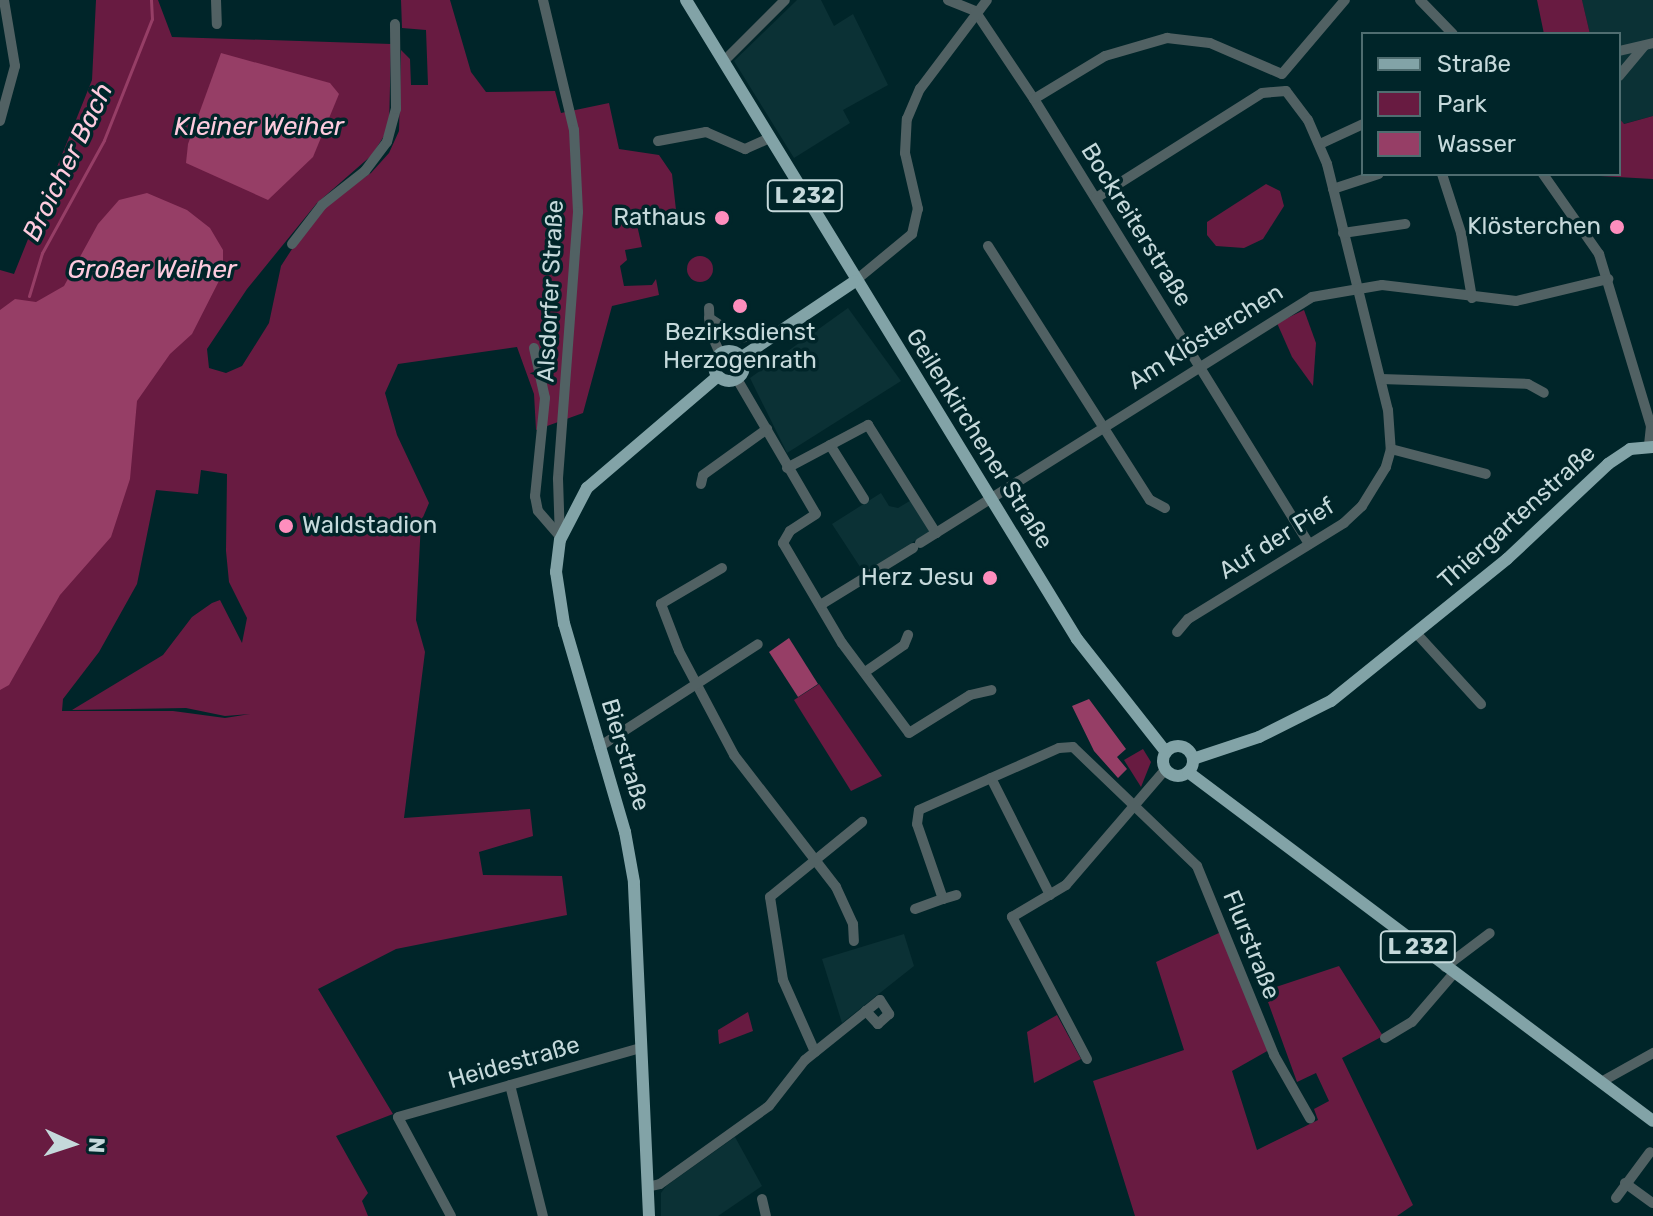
<!DOCTYPE html>
<meta charset="utf-8">
<style>
body{margin:0}
#map{position:relative;width:1653px;height:1216px;overflow:hidden;background:#002529;font-family:Rubik,sans-serif}
div>[style]{position:absolute}
[style*='--x']{left:calc(var(--x)*1px);top:calc(var(--y)*1px);width:calc(var(--w)*1px);rotate:calc(var(--a)*1deg)}
.built>*{inset:0;background:#0b3135}
.green>*{inset:0;background:#681b41}
.round{border-radius:50%}
.water>*{inset:0;background:#963e66}
.stream>*{height:3px;margin:-1.5px;padding:0 1.5px;transform-origin:1.5px;border-radius:1.5px;background:#963e66}
.minor>*{height:10px;margin:-5px;padding:0 5px;transform-origin:5px;border-radius:5px;background:#516163}
.major>*{height:12px;margin:-6px;padding:0 6px;transform-origin:6px;border-radius:6px;background:#82a3a7}
.major>.ring{margin:-6px;padding:0;box-sizing:content-box;background:none;border:12px solid #82a3a7;border-radius:50%}
.dots>*{width:22px;height:22px;translate:-50% -50%;box-sizing:border-box;border:4px solid #002529;border-radius:50%}
span{translate:-50% -50%;white-space:nowrap;text-align:center;line-height:1.15;-webkit-text-stroke:7px #002529;paint-order:stroke}
.shield-label span{padding:2px 6px;background:#002529;border:2px solid;border-radius:6px;-webkit-text-stroke-width:0}
.shield-label{font-size:22px;color:#c5d9db;font-weight:700}
.poi-label{font-size:24px;color:#c5d9db}
.right{translate:-100% -50%;text-align:right}
.left{translate:0 -50%;text-align:left}
.street-label{font-size:24px;color:#c5d9db}
.water-label{font-size:26px;color:#fecbde;font-style:italic}
.legend{position:absolute;left:1361px;top:32px;width:260px;height:144px;box-sizing:border-box;background:#002529;border:2px solid #4f6d70;margin:0;padding:10px 14px;list-style:none;font-size:24px;color:#c5d9db}
.legend li{display:flex;align-items:center;gap:16px;height:40px}
.legend b{width:40px;border:2px solid #4f6d70}
.north{position:absolute;left:32px;top:1104px;width:80px;height:80px;-webkit-text-stroke:6px #002529;paint-order:stroke;rotate:93deg;font-size:22px;font-weight:700;line-height:32px;text-align:center;color:#c5d9db}
.north::after{content:'';display:block;margin:auto;width:28px;height:36px;background:#c5d9db;clip-path:polygon(50% 0,100% 100%,50% 72%,0 100%)}
</style>
<div id="map">
<div class="built">
<i style="clip-path:polygon(797px 0,821px 0,834px 26px,853px 14px,888px 85px,843px 110px,850px 123px,794px 158px,734px 61px)"></i>
<i style="clip-path:polygon(1582px 0,1653px 0,1653px 116px,1623px 124px,1619px 118px,1619px 34px,1590px 34px)"></i>
<i style="clip-path:polygon(848px 308px,901px 381px,787px 453px,750px 378px)"></i>
<i style="clip-path:polygon(881px 493px,889px 506px,898px 508px,913px 499px,932px 530px,864px 573px,832px 524px)"></i>
<i style="clip-path:polygon(904px 934px,914px 966px,842px 1023px,822px 959px)"></i>
<i style="clip-path:polygon(735px 1137px,762px 1186px,718px 1216px,661px 1216px,661px 1193px,666px 1186px)"></i>
</div>
<div class="green">
<i style="clip-path:polygon(evenodd,96px 0,158px 0,172px 37px,391px 44px,389px 128px,372px 155px,317px 203px,247px 289px,207px 349px,209px 368px,226px 373px,242px 366px,269px 323px,281px 266px,303px 232px,331px 200px,371px 173px,389px 153px,399px 131px,401px 50px,410px 59px,411px 85px,428px 85px,426px 30px,402px 28px,401px 0,450px 0,471px 72px,486px 92px,555px 91px,561px 113px,609px 103px,619px 149px,659px 155px,672px 174px,676px 210px,665px 219px,661px 210px,650px 210px,637px 225px,642px 247px,625px 250px,627px 260px,620px 266px,624px 286px,652px 285px,656px 279px,659px 295px,612px 306px,583px 413px,536px 430px,534px 394px,517px 347px,398px 364px,385px 393px,397px 435px,429px 503px,421px 522px,416px 620px,425px 652px,404px 818px,530px 809px,533px 836px,479px 852px,483px 875px,562px 876px,567px 915px,396px 949px,318px 989px,393px 1114px,336px 1136px,368px 1193px,362px 1201px,368px 1216px,0 1216px,0 270px,14px 274px,92px 80px,96px 0,201px 470px,227px 474px,226px 551px,229px 582px,247px 618px,242px 643px,220px 600px,212px 603px,192px 617px,163px 655px,72px 710px,186px 708px,225px 716px,250px 714px,225px 718px,173px 711px,62px 711px,63px 699px,99px 652px,137px 584px,156px 490px,198px 494px,201px 470px)"></i>
<i style="clip-path:polygon(1537px 0,1582px 0,1590px 34px,1544px 34px)"></i>
<i style="clip-path:polygon(1653px 116px,1653px 179px,1582px 175px,1619px 174px,1619px 118px,1624px 124px)"></i>
<i style="clip-path:polygon(1266px 184px,1280px 191px,1284px 206px,1263px 239px,1244px 248px,1216px 246px,1207px 235px,1207px 222px)"></i>
<i class="round" style="left:687px;top:256px;width:26px;height:26px"></i>
<i style="clip-path:polygon(1304px 310px,1316px 343px,1313px 386px,1292px 357px,1277px 323px)"></i>
<i style="clip-path:polygon(819px 684px,882px 776px,851px 791px,794px 700px)"></i>
<i style="clip-path:polygon(1143px 749px,1151px 762px,1141px 787px,1124px 760px)"></i>
<i style="clip-path:polygon(1221px 932px,1269px 1050px,1232px 1071px,1257px 1150px,1318px 1120px,1314px 1109px,1329px 1101px,1316px 1073px,1297px 1082px,1264px 991px,1339px 966px,1383px 1036px,1342px 1058px,1413px 1205px,1397px 1216px,1135px 1216px,1093px 1081px,1184px 1050px,1156px 962px)"></i>
<i style="clip-path:polygon(748px 1012px,753px 1031px,719px 1044px,718px 1030px)"></i>
<i style="clip-path:polygon(1057px 1015px,1081px 1059px,1034px 1083px,1027px 1032px)"></i>
</div>
<div class="water">
<i style="clip-path:polygon(221px 53px,330px 83px,339px 94px,313px 157px,268px 200px,186px 163px,188px 144px)"></i>
<i style="clip-path:polygon(147px 193px,187px 210px,210px 228px,223px 250px,223px 273px,192px 334px,170px 354px,137px 401px,130px 479px,111px 537px,60px 595px,9px 685px,0 690px,0 310px,15px 299px,36px 302px,64px 286px,98px 224px,119px 200px)"></i>
<i style="clip-path:polygon(789px 638px,818px 684px,798px 697px,769px 652px)"></i>
<i style="clip-path:polygon(1089px 699px,1126px 749px,1117px 757px,1127px 769px,1118px 778px,1094px 751px,1072px 706px)"></i>
</div>
<div class="stream">
<i style="--x:29;--y:296;--w:45;--a:-73.2"></i>
<i style="--x:42;--y:253;--w:129;--a:-61.2"></i>
<i style="--x:104;--y:140;--w:130;--a:-68.4"></i>
<i style="--x:152;--y:19;--w:19;--a:-93"></i>
</div>
<div class="minor">
<i style="--x:216;--y:0;--w:24;--a:88"></i>
<i style="--x:543;--y:0;--w:134;--a:76.6"></i>
<i style="--x:574;--y:130;--w:82;--a:87.2"></i>
<i style="--x:578;--y:212;--w:268;--a:94.3"></i>
<i style="--x:558;--y:479;--w:61;--a:88.1"></i>
<i style="--x:948;--y:0;--w:29;--a:22"></i>
<i style="--x:975;--y:11;--w:106;--a:56.2"></i>
<i style="--x:1034;--y:99;--w:523;--a:58.28"></i>
<i style="--x:1420;--y:0;--w:47;--a:45.9"></i>
<i style="--x:1619;--y:51;--w:35;--a:-13"></i>
<i style="--x:724;--y:61;--w:86;--a:-45"></i>
<i style="--x:1619;--y:76;--w:39;--a:-50"></i>
<i style="--x:1034;--y:99;--w:83;--a:-31.2"></i>
<i style="--x:1105;--y:56;--w:65;--a:-16.2"></i>
<i style="--x:1167;--y:38;--w:43;--a:6.6"></i>
<i style="--x:1210;--y:43;--w:78;--a:23.3"></i>
<i style="--x:1282;--y:74;--w:97;--a:-49.6"></i>
<i style="--x:0;--y:121;--w:57;--a:-74.7"></i>
<i style="--x:15;--y:66;--w:67;--a:-99.5"></i>
<i style="--x:658;--y:141;--w:49;--a:-10.6"></i>
<i style="--x:706;--y:132;--w:43;--a:23.6"></i>
<i style="--x:745;--y:149;--w:27;--a:-24"></i>
<i style="--x:1320;--y:144;--w:47;--a:-24.9"></i>
<i style="--x:1442;--y:174;--w:62;--a:72.1"></i>
<i style="--x:1461;--y:233;--w:66;--a:80.4"></i>
<i style="--x:1543;--y:174;--w:98;--a:55"></i>
<i style="--x:1599;--y:254;--w:180;--a:73.2"></i>
<i style="--x:1651;--y:426;--w:20;--a:96"></i>
<i style="--x:1333;--y:189;--w:48;--a:-18.1"></i>
<i style="--x:1096;--y:198;--w:196;--a:-32.3"></i>
<i style="--x:1262;--y:93;--w:24;--a:-5"></i>
<i style="--x:1286;--y:91;--w:36;--a:53"></i>
<i style="--x:1308;--y:120;--w:48;--a:66.6"></i>
<i style="--x:1327;--y:164;--w:253;--a:76.1"></i>
<i style="--x:1388;--y:410;--w:39;--a:86"></i>
<i style="--x:1391;--y:449;--w:19;--a:106"></i>
<i style="--x:1386;--y:467;--w:46;--a:121.6"></i>
<i style="--x:1362;--y:506;--w:25;--a:137"></i>
<i style="--x:1344;--y:523;--w:183;--a:148.4"></i>
<i style="--x:1188;--y:619;--w:17;--a:130"></i>
<i style="--x:1343;--y:233;--w:63;--a:-8.3"></i>
<i style="--x:292;--y:244;--w:49;--a:-52.4"></i>
<i style="--x:322;--y:205;--w:55;--a:-38.3"></i>
<i style="--x:365;--y:171;--w:36;--a:-53"></i>
<i style="--x:387;--y:142;--w:34;--a:-75"></i>
<i style="--x:396;--y:109;--w:85;--a:-90.7"></i>
<i style="--x:988;--y:246;--w:301;--a:57.5"></i>
<i style="--x:1150;--y:500;--w:17;--a:28"></i>
<i style="--x:855;--y:281;--w:74;--a:-39.5"></i>
<i style="--x:912;--y:234;--w:26;--a:-77"></i>
<i style="--x:918;--y:209;--w:57;--a:-103.1"></i>
<i style="--x:905;--y:153;--w:34;--a:-87"></i>
<i style="--x:907;--y:119;--w:33;--a:-67"></i>
<i style="--x:920;--y:89;--w:111;--a:-53"></i>
<i style="--x:709;--y:308;--w:23;--a:88"></i>
<i style="--x:710;--y:331;--w:24;--a:66"></i>
<i style="--x:709;--y:318;--w:37;--a:33"></i>
<i style="--x:740;--y:338;--w:38;--a:-11"></i>
<i style="--x:534;--y:348;--w:51;--a:77.6"></i>
<i style="--x:545;--y:398;--w:99;--a:95.8"></i>
<i style="--x:535;--y:496;--w:15;--a:79"></i>
<i style="--x:538;--y:511;--w:30;--a:49"></i>
<i style="--x:737;--y:379;--w:156;--a:59.7"></i>
<i style="--x:816;--y:514;--w:31;--a:147"></i>
<i style="--x:790;--y:531;--w:14;--a:120"></i>
<i style="--x:783;--y:543;--w:116;--a:59.5"></i>
<i style="--x:842;--y:643;--w:112;--a:53.3"></i>
<i style="--x:909;--y:733;--w:72;--a:-31.9"></i>
<i style="--x:970;--y:695;--w:22;--a:-13"></i>
<i style="--x:1381;--y:379;--w:147;--a:1.9"></i>
<i style="--x:1528;--y:384;--w:18;--a:29"></i>
<i style="--x:830;--y:445;--w:64;--a:57.8"></i>
<i style="--x:1391;--y:449;--w:98;--a:14.7"></i>
<i style="--x:787;--y:468;--w:92;--a:-28"></i>
<i style="--x:868;--y:425;--w:128;--a:57.8"></i>
<i style="--x:701;--y:484;--w:9;--a:-77"></i>
<i style="--x:703;--y:475;--w:79;--a:-35.7"></i>
<i style="--x:920;--y:543;--w:463;--a:-32.1"></i>
<i style="--x:1312;--y:297;--w:71;--a:-9.7"></i>
<i style="--x:1382;--y:285;--w:135;--a:6.8"></i>
<i style="--x:1516;--y:301;--w:95;--a:-13.4"></i>
<i style="--x:722;--y:568;--w:71;--a:149.5"></i>
<i style="--x:661;--y:604;--w:50;--a:69"></i>
<i style="--x:679;--y:651;--w:118;--a:62.1"></i>
<i style="--x:734;--y:755;--w:167;--a:52.3"></i>
<i style="--x:836;--y:887;--w:41;--a:65.3"></i>
<i style="--x:853;--y:924;--w:17;--a:87"></i>
<i style="--x:822;--y:604;--w:107;--a:-31.6"></i>
<i style="--x:1417;--y:634;--w:95;--a:47.6"></i>
<i style="--x:865;--y:672;--w:47;--a:-34.7"></i>
<i style="--x:904;--y:645;--w:11;--a:-68"></i>
<i style="--x:599;--y:747;--w:189;--a:-32.9"></i>
<i style="--x:991;--y:778;--w:131;--a:63.2"></i>
<i style="--x:943;--y:899;--w:14;--a:-17"></i>
<i style="--x:915;--y:909;--w:30;--a:-20"></i>
<i style="--x:943;--y:899;--w:79;--a:-109.1"></i>
<i style="--x:917;--y:824;--w:14;--a:-82"></i>
<i style="--x:919;--y:810;--w:153;--a:-23.9"></i>
<i style="--x:1059;--y:748;--w:14;--a:-4"></i>
<i style="--x:1073;--y:747;--w:172;--a:43.8"></i>
<i style="--x:1197;--y:866;--w:204;--a:67.8"></i>
<i style="--x:1274;--y:1055;--w:73;--a:60.3"></i>
<i style="--x:1445;--y:967;--w:56;--a:-37.1"></i>
<i style="--x:1385;--y:1038;--w:31;--a:-31"></i>
<i style="--x:1412;--y:1022;--w:65;--a:-49.4"></i>
<i style="--x:815;--y:1052;--w:79;--a:-114"></i>
<i style="--x:783;--y:980;--w:84;--a:-98.9"></i>
<i style="--x:770;--y:897;--w:119;--a:-39.2"></i>
<i style="--x:1087;--y:1059;--w:161;--a:-117.8"></i>
<i style="--x:1012;--y:917;--w:63;--a:-30.7"></i>
<i style="--x:1066;--y:885;--w:152;--a:-49.3"></i>
<i style="--x:1601;--y:1082;--w:60;--a:-29.1"></i>
<i style="--x:510;--y:1085;--w:135;--a:75.9"></i>
<i style="--x:1625;--y:1183;--w:34;--a:36"></i>
<i style="--x:647;--y:1187;--w:13;--a:-13"></i>
<i style="--x:660;--y:1184;--w:134;--a:-35.6"></i>
<i style="--x:769;--y:1106;--w:58;--a:-52"></i>
<i style="--x:805;--y:1060;--w:96;--a:-38.7"></i>
<i style="--x:880;--y:1000;--w:17;--a:57"></i>
<i style="--x:889;--y:1014;--w:15;--a:138"></i>
<i style="--x:878;--y:1024;--w:18;--a:-133"></i>
<i style="--x:1616;--y:1198;--w:57;--a:-53.5"></i>
<i style="--x:762;--y:1199;--w:17;--a:77"></i>
<i style="--x:451;--y:1216;--w:112;--a:-118.2"></i>
<i style="--x:398;--y:1117;--w:253;--a:-15.9"></i>
</div>
<div class="major">
<i style="--x:686;--y:0;--w:749;--a:58.54"></i>
<i style="--x:1077;--y:639;--w:144;--a:51.8"></i>
<i class="ring" style="left:714px;top:351px;width:18px;height:18px"></i>
<i style="--x:742;--y:357;--w:136;--a:-33.9"></i>
<i class="ring" style="left:1163px;top:746px;width:18px;height:18px"></i>
<i style="--x:1193;--y:759;--w:70;--a:-18.4"></i>
<i style="--x:1259;--y:737;--w:80;--a:-26.6"></i>
<i style="--x:1331;--y:701;--w:226;--a:-38.9"></i>
<i style="--x:1507;--y:559;--w:139;--a:-43.2"></i>
<i style="--x:1608;--y:464;--w:27;--a:-34"></i>
<i style="--x:1630;--y:449;--w:23;--a:-5"></i>
<i style="--x:1188;--y:772;--w:581;--a:36.89"></i>
<i style="--x:649;--y:1216;--w:334;--a:-92.6"></i>
<i style="--x:634;--y:882;--w:51;--a:-100.2"></i>
<i style="--x:625;--y:832;--w:217;--a:-106.3"></i>
<i style="--x:564;--y:624;--w:53;--a:-98.7"></i>
<i style="--x:556;--y:572;--w:32;--a:-83"></i>
<i style="--x:560;--y:540;--w:59;--a:-62.6"></i>
<i style="--x:587;--y:488;--w:172;--a:-40.5"></i>
</div>
<div class="dots">
<i style="left:722px;top:218px;background:#fe8ebd"></i>
<i style="left:1617px;top:227px;background:#fe8ebd"></i>
<i style="left:740px;top:306px;background:#fe8ebd"></i>
<i style="left:286px;top:526px;background:#fe8ebd"></i>
<i style="left:990px;top:578px;background:#fe8ebd"></i>
</div>
<div class="shield-label">
<span style="left:805px;top:196px">L 232</span>
<span style="left:1418px;top:947px">L 232</span>
</div>
<div class="poi-label">
<span class="right" style="left:706px;top:218px">Rathaus</span>
<span class="right" style="left:1601px;top:227px">Klösterchen</span>
<span style="left:740px;top:347px">Bezirksdienst<br>Herzogenrath</span>
<span class="left" style="left:302px;top:526px">Waldstadion</span>
<span class="right" style="left:974px;top:578px">Herz Jesu</span>
</div>
<div class="street-label">
<span style="left:1136px;top:225px;rotate:58deg">Bockreiterstraße</span>
<span style="left:551px;top:291px;rotate:-87deg">Alsdorfer Straße</span>
<span style="left:1206px;top:337px;rotate:-32deg">Am Klösterchen</span>
<span style="left:979px;top:439px;rotate:58deg">Geilenkirchener Straße</span>
<span style="left:1517px;top:517px;rotate:-42deg">Thiergartenstraße</span>
<span style="left:1277px;top:539px;rotate:-32deg">Auf der Pief</span>
<span style="left:625px;top:755px;rotate:73deg">Bierstraße</span>
<span style="left:1251px;top:945px;rotate:68deg">Flurstraße</span>
<span style="left:514px;top:1063px;rotate:-16deg">Heidestraße</span>
</div>
<div class="water-label">
<span style="left:259px;top:127px">Kleiner Weiher</span>
<span style="left:68px;top:162px;rotate:-64deg">Broicher Bach</span>
<span style="left:152px;top:270px">Großer Weiher</span>
</div>
<ul class="legend">
<li><b style="height:10px;background:#82a3a7"></b>Straße</li>
<li><b style="height:22px;background:#681b41"></b>Park</li>
<li><b style="height:22px;background:#963e66"></b>Wasser</li>
</ul>
<div class="north">N</div>
</div>
